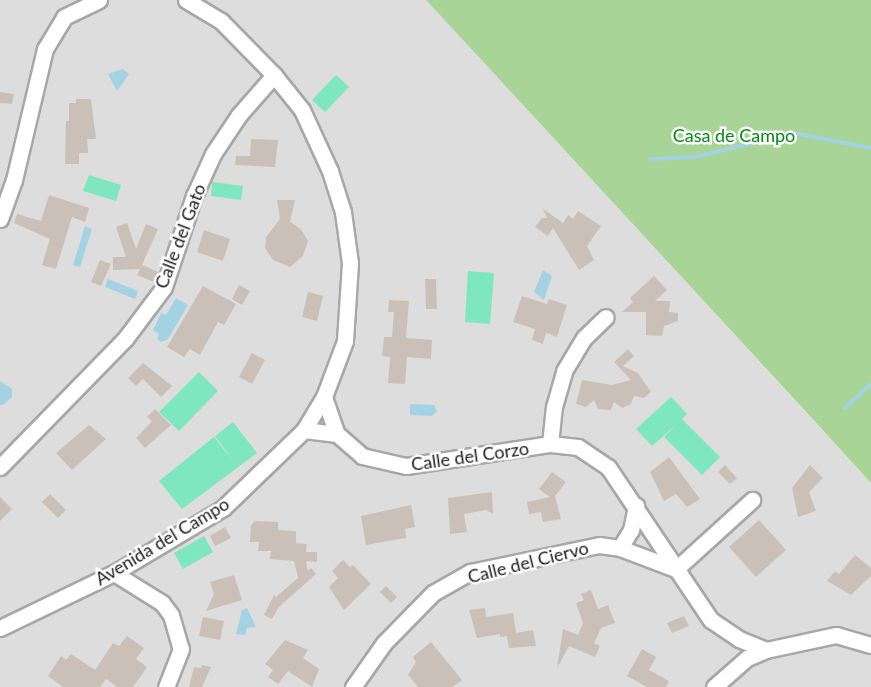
<!DOCTYPE html>
<style>
body{margin:0}
#map{position:relative;width:871px;height:687px;overflow:hidden;background:#f1eee6;font-family:Lato,sans-serif}
div>[style]{position:absolute}
[style*='--x']{left:calc(var(--x)*1px);top:calc(var(--y)*1px);width:calc(var(--w)*1px);rotate:calc(var(--a)*1deg)}
.residential>*{inset:0;background:#dedddd}
.forest>*{inset:0;background:#a8d497}
.pitch>*{inset:0;background:#7ee6c0}
.water>*{inset:0;background:#a3d3e2}
.stream>*{height:4px;margin:-2px;padding:0 2px;transform-origin:2px;border-radius:2px;background:#a3d3e2}
.building>*{inset:0;background:#cac0b8}
.roads{filter:drop-shadow(2px 0 #a7a7a7) drop-shadow(-2px 0 #a7a7a7) drop-shadow(0 2px #a7a7a7) drop-shadow(0 -2px #a7a7a7)}
.minor>*{height:15px;margin:-7.5px;padding:0 7.5px;transform-origin:7.5px;border-radius:7.5px;background:#fff}
span{translate:-50% -50%;white-space:nowrap;text-align:center;line-height:1.15;-webkit-text-stroke:5px #fff;paint-order:stroke}
.park-label{font-size:18px;color:#028a10}
.street-label{font-size:18px;color:#202020}
</style>
<div id="map">
<div class="residential">
<i style="clip-path:polygon(0 0,426px 0,871px 483px,871px 687px,0 687px)"></i>
</div>
<div class="forest">
<i style="clip-path:polygon(426px 0,871px 0,871px 483px,808px 414px)"></i>
</div>
<div class="pitch">
<i style="clip-path:polygon(336px 75px,349px 87px,325px 112px,312px 100px)"></i>
<i style="clip-path:polygon(89px 175px,121px 185px,116px 201px,83px 191px)"></i>
<i style="clip-path:polygon(212px 182px,243px 186px,241px 200px,211px 196px)"></i>
<i style="clip-path:polygon(468px 271px,494px 273px,490px 324px,465px 322px)"></i>
<i style="clip-path:polygon(199px 372px,218px 391px,179px 431px,159px 412px)"></i>
<i style="clip-path:polygon(671px 397px,687px 414px,682px 419px,720px 457px,702px 475px,664px 437px,677px 424px,652px 446px,636px 429px)"></i>
<i style="clip-path:polygon(233px 422px,257px 453px,182px 509px,159px 481px,214px 437px,234px 462px,215px 436px)"></i>
<i style="clip-path:polygon(204px 536px,213px 552px,183px 569px,174px 553px)"></i>
</div>
<div class="water">
<i style="clip-path:polygon(123px 69px,129px 74px,117px 91px,108px 74px)"></i>
<i style="clip-path:polygon(85px 226px,92px 229px,80px 267px,73px 265px)"></i>
<i style="clip-path:polygon(543px 270px,552px 276px,544px 300px,534px 292px)"></i>
<i style="clip-path:polygon(108px 279px,138px 291px,135px 299px,105px 287px)"></i>
<i style="clip-path:polygon(176px 298px,188px 305px,168px 339px,161px 342px,157px 339px,159px 334px,153px 330px,161px 313px,166px 315px)"></i>
<i style="clip-path:polygon(0 381px,12px 389px,12px 397px,3px 405px,0 405px)"></i>
<i style="clip-path:polygon(410px 404px,434px 405px,437px 411px,432px 416px,410px 415px)"></i>
<i style="clip-path:polygon(247px 608px,256px 627px,247px 628px,245px 635px,236px 634px,242px 610px)"></i>
</div>
<div class="stream">
<i style="--x:650;--y:159;--w:45;--a:-2.5"></i>
<i style="--x:695;--y:157;--w:102;--a:-13.6"></i>
<i style="--x:794;--y:133;--w:78;--a:11"></i>
<i style="--x:845;--y:408;--w:35;--a:-43"></i>
</div>
<div class="building">
<i style="clip-path:polygon(0 92px,14px 94px,12px 104px,0 103px)"></i>
<i style="clip-path:polygon(76px 99px,91px 99px,96px 139px,87px 139px,88px 153px,79px 153px,79px 164px,65px 164px,66px 121px,69px 121px,69px 103px,76px 103px)"></i>
<i style="clip-path:polygon(251px 139px,278px 140px,275px 167px,235px 165px,236px 156px,250px 156px)"></i>
<i style="clip-path:polygon(49px 195px,89px 208px,85px 222px,72px 217px,56px 269px,42px 265px,50px 239px,14px 223px,17px 214px,41px 221px)"></i>
<i style="clip-path:polygon(277px 200px,295px 200px,290px 222px,301px 229px,308px 241px,303px 256px,290px 267px,273px 260px,265px 248px,266px 237px,280px 219px)"></i>
<i style="clip-path:polygon(543px 209px,563px 223px,568px 215px,573px 219px,578px 211px,601px 226px,587px 246px,594px 260px,579px 270px,553px 228px,548px 236px,535px 227px,542px 218px,547px 218px)"></i>
<i style="clip-path:polygon(127px 223px,136px 249px,146px 224px,158px 229px,142px 265px,158px 272px,154px 282px,137px 275px,140px 269px,113px 270px,113px 257px,126px 257px,116px 227px)"></i>
<i style="clip-path:polygon(204px 230px,230px 239px,223px 261px,197px 252px)"></i>
<i style="clip-path:polygon(100px 260px,111px 264px,101px 286px,91px 282px)"></i>
<i style="clip-path:polygon(654px 276px,667px 290px,655px 301px,670px 301px,669px 312px,678px 313px,678px 321px,664px 326px,662px 336px,646px 335px,646px 312px,622px 312px,633px 302px,630px 298px)"></i>
<i style="clip-path:polygon(425px 279px,436px 279px,437px 309px,426px 309px)"></i>
<i style="clip-path:polygon(239px 285px,250px 291px,242px 305px,232px 299px)"></i>
<i style="clip-path:polygon(203px 286px,236px 304px,224px 325px,218px 322px,200px 355px,190px 349px,184px 357px,167px 347px)"></i>
<i style="clip-path:polygon(308px 292px,323px 296px,317px 321px,302px 317px)"></i>
<i style="clip-path:polygon(522px 296px,547px 304px,549px 299px,567px 305px,557px 337px,546px 333px,543px 344px,532px 340px,535px 329px,513px 322px)"></i>
<i style="clip-path:polygon(389px 300px,409px 301px,406px 338px,432px 340px,431px 359px,407px 357px,405px 384px,388px 383px,390px 357px,382px 356px,384px 337px,392px 337px,394px 312px,388px 312px)"></i>
<i style="clip-path:polygon(628px 349px,634px 356px,623px 366px,638px 373px,651px 392px,644px 398px,634px 396px,631px 404px,622px 408px,614px 402px,611px 410px,598px 409px,594px 400px,586px 407px,576px 404px,582px 380px,612px 385px,631px 380px,614px 362px)"></i>
<i style="clip-path:polygon(252px 353px,265px 360px,252px 384px,239px 377px)"></i>
<i style="clip-path:polygon(143px 363px,172px 386px,161px 397px,143px 379px,136px 386px,128px 378px)"></i>
<i style="clip-path:polygon(155px 409px,171px 425px,145px 448px,136px 438px,152px 421px,147px 417px)"></i>
<i style="clip-path:polygon(89px 425px,106px 439px,72px 470px,56px 453px)"></i>
<i style="clip-path:polygon(669px 457px,700px 499px,687px 507px,676px 494px,664px 501px,650px 472px)"></i>
<i style="clip-path:polygon(725px 465px,737px 478px,730px 484px,718px 472px)"></i>
<i style="clip-path:polygon(810px 465px,823px 478px,809px 492px,816px 511px,798px 517px,792px 488px)"></i>
<i style="clip-path:polygon(552px 472px,566px 482px,555px 496px,561px 519px,543px 522px,541px 512px,529px 514px,527px 502px,550px 497px,539px 489px)"></i>
<i style="clip-path:polygon(492px 492px,493px 514px,486px 510px,464px 514px,467px 532px,450px 534px,448px 498px)"></i>
<i style="clip-path:polygon(50px 494px,66px 510px,58px 518px,42px 502px)"></i>
<i style="clip-path:polygon(0 497px,12px 509px,0 521px)"></i>
<i style="clip-path:polygon(411px 505px,415px 527px,405px 529px,406px 538px,366px 545px,361px 516px)"></i>
<i style="clip-path:polygon(759px 520px,786px 550px,756px 577px,729px 547px)"></i>
<i style="clip-path:polygon(255px 521px,278px 522px,278px 530px,296px 531px,296px 543px,307px 544px,306px 552px,317px 552px,317px 562px,306px 561px,308px 571px,311px 568px,316px 574px,279px 607px,272px 619px,264px 615px,274px 595px,276px 597px,298px 578px,294px 561px,270px 559px,271px 551px,258px 551px,259px 542px,250px 542px,251px 525px)"></i>
<i style="clip-path:polygon(225px 527px,231px 538px,215px 546px,210px 536px)"></i>
<i style="clip-path:polygon(855px 555px,871px 568px,871px 576px,851px 595px,827px 581px,835px 571px,839px 574px)"></i>
<i style="clip-path:polygon(343px 560px,350px 567px,353px 565px,371px 584px,344px 610px,329px 587px,338px 578px,332px 571px)"></i>
<i style="clip-path:polygon(234px 575px,242px 600px,206px 611px,214px 594px,210px 582px)"></i>
<i style="clip-path:polygon(386px 586px,397px 597px,391px 603px,380px 592px)"></i>
<i style="clip-path:polygon(591px 590px,598px 609px,608px 605px,615px 623px,601px 628px,594px 643px,600px 646px,595px 657px,569px 646px,557px 668px,563px 629px,578px 635px,583px 623px,576px 603px,584px 600px,581px 594px)"></i>
<i style="clip-path:polygon(485px 608px,486px 617px,513px 613px,516px 633px,533px 630px,536px 646px,509px 648px,507px 636px,500px 637px,500px 634px,477px 638px,469px 610px)"></i>
<i style="clip-path:polygon(684px 616px,689px 626px,672px 633px,667px 623px)"></i>
<i style="clip-path:polygon(203px 617px,224px 621px,220px 640px,199px 636px)"></i>
<i style="clip-path:polygon(127px 636px,144px 648px,136px 659px,147px 667px,133px 687px,117px 687px,106px 679px,100px 687px,63px 687px,48px 676px,61px 656px,66px 660px,71px 654px,95px 670px,113px 643px,119px 646px)"></i>
<i style="clip-path:polygon(285px 640px,308px 650px,303px 658px,319px 669px,312px 687px,288px 671px,278px 684px,268px 677px,273px 670px,265px 664px)"></i>
<i style="clip-path:polygon(431px 642px,462px 680px,453px 687px,418px 687px,408px 675px,416px 662px,413px 657px)"></i>
<i style="clip-path:polygon(642px 649px,656px 657px,649px 670px,669px 681px,666px 687px,647px 687px,627px 676px)"></i>
<i style="clip-path:polygon(202px 665px,211px 667px,202px 687px,189px 687px,194px 667px,201px 668px)"></i>
</div>
<div class="roads">
<div class="minor">
<i style="--x:186;--y:0;--w:41;--a:31"></i>
<i style="--x:221;--y:21;--w:76;--a:45.5"></i>
<i style="--x:274;--y:75;--w:45;--a:51.3"></i>
<i style="--x:302;--y:110;--w:67;--a:65.3"></i>
<i style="--x:330;--y:171;--w:43;--a:72.4"></i>
<i style="--x:343;--y:212;--w:51;--a:82.2"></i>
<i style="--x:350;--y:263;--w:78;--a:93.7"></i>
<i style="--x:345;--y:341;--w:60;--a:110.6"></i>
<i style="--x:324;--y:397;--w:39;--a:71"></i>
<i style="--x:337;--y:434;--w:33;--a:41"></i>
<i style="--x:362;--y:456;--w:45;--a:12.8"></i>
<i style="--x:406;--y:466;--w:146;--a:-8.7"></i>
<i style="--x:550;--y:444;--w:28;--a:6"></i>
<i style="--x:578;--y:447;--w:36;--a:34"></i>
<i style="--x:608;--y:467;--w:184;--a:56.1"></i>
<i style="--x:711;--y:620;--w:34;--a:34"></i>
<i style="--x:739;--y:639;--w:29;--a:22"></i>
<i style="--x:766;--y:650;--w:72;--a:-12.1"></i>
<i style="--x:836;--y:635;--w:36;--a:16"></i>
<i style="--x:0;--y:219;--w:41;--a:-70.3"></i>
<i style="--x:14;--y:180;--w:135;--a:-76.7"></i>
<i style="--x:45;--y:49;--w:37;--a:-59"></i>
<i style="--x:64;--y:17;--w:39;--a:-26"></i>
<i style="--x:304;--y:430;--w:33;--a:7"></i>
<i style="--x:550;--y:444;--w:37;--a:-84"></i>
<i style="--x:554;--y:407;--w:37;--a:-74"></i>
<i style="--x:564;--y:371;--w:39;--a:-59"></i>
<i style="--x:584;--y:338;--w:30;--a:-44"></i>
<i style="--x:0;--y:467;--w:179;--a:-45.7"></i>
<i style="--x:125;--y:339;--w:65;--a:-53.1"></i>
<i style="--x:164;--y:287;--w:96;--a:-71.8"></i>
<i style="--x:194;--y:196;--w:46;--a:-65.7"></i>
<i style="--x:213;--y:154;--w:47;--a:-56.3"></i>
<i style="--x:239;--y:115;--w:53;--a:-48.8"></i>
<i style="--x:620;--y:548;--w:21;--a:-59"></i>
<i style="--x:631;--y:530;--w:25;--a:-78"></i>
<i style="--x:114;--y:573;--w:57;--a:32"></i>
<i style="--x:162;--y:603;--w:15;--a:53"></i>
<i style="--x:171;--y:615;--w:35;--a:74"></i>
<i style="--x:181;--y:649;--w:41;--a:111.5"></i>
<i style="--x:0;--y:628;--w:127;--a:-25.8"></i>
<i style="--x:114;--y:573;--w:127;--a:-30.8"></i>
<i style="--x:223;--y:508;--w:112;--a:-43.9"></i>
<i style="--x:304;--y:430;--w:39;--a:-59"></i>
<i style="--x:353;--y:687;--w:54;--a:-54.8"></i>
<i style="--x:384;--y:643;--w:70;--a:-45.6"></i>
<i style="--x:433;--y:593;--w:43;--a:-29.6"></i>
<i style="--x:470;--y:572;--w:132;--a:-11.8"></i>
<i style="--x:599;--y:545;--w:21;--a:8"></i>
<i style="--x:620;--y:548;--w:60;--a:20.6"></i>
<i style="--x:676;--y:569;--w:103;--a:-42.2"></i>
<i style="--x:714;--y:687;--w:44;--a:-41.3"></i>
<i style="--x:747;--y:658;--w:21;--a:-23"></i>
</div>
</div>
<div class="park-label">
<span style="left:734px;top:135px">Casa de Campo</span>
</div>
<div class="street-label">
<span style="left:180px;top:236px;rotate:-69deg">Calle del Gato</span>
<span style="left:470px;top:456px;rotate:-8deg">Calle del Corzo</span>
<span style="left:162px;top:541px;rotate:-31deg">Avenida del Campo</span>
<span style="left:528px;top:562px;rotate:-14deg">Calle del Ciervo</span>
</div>
</div>
